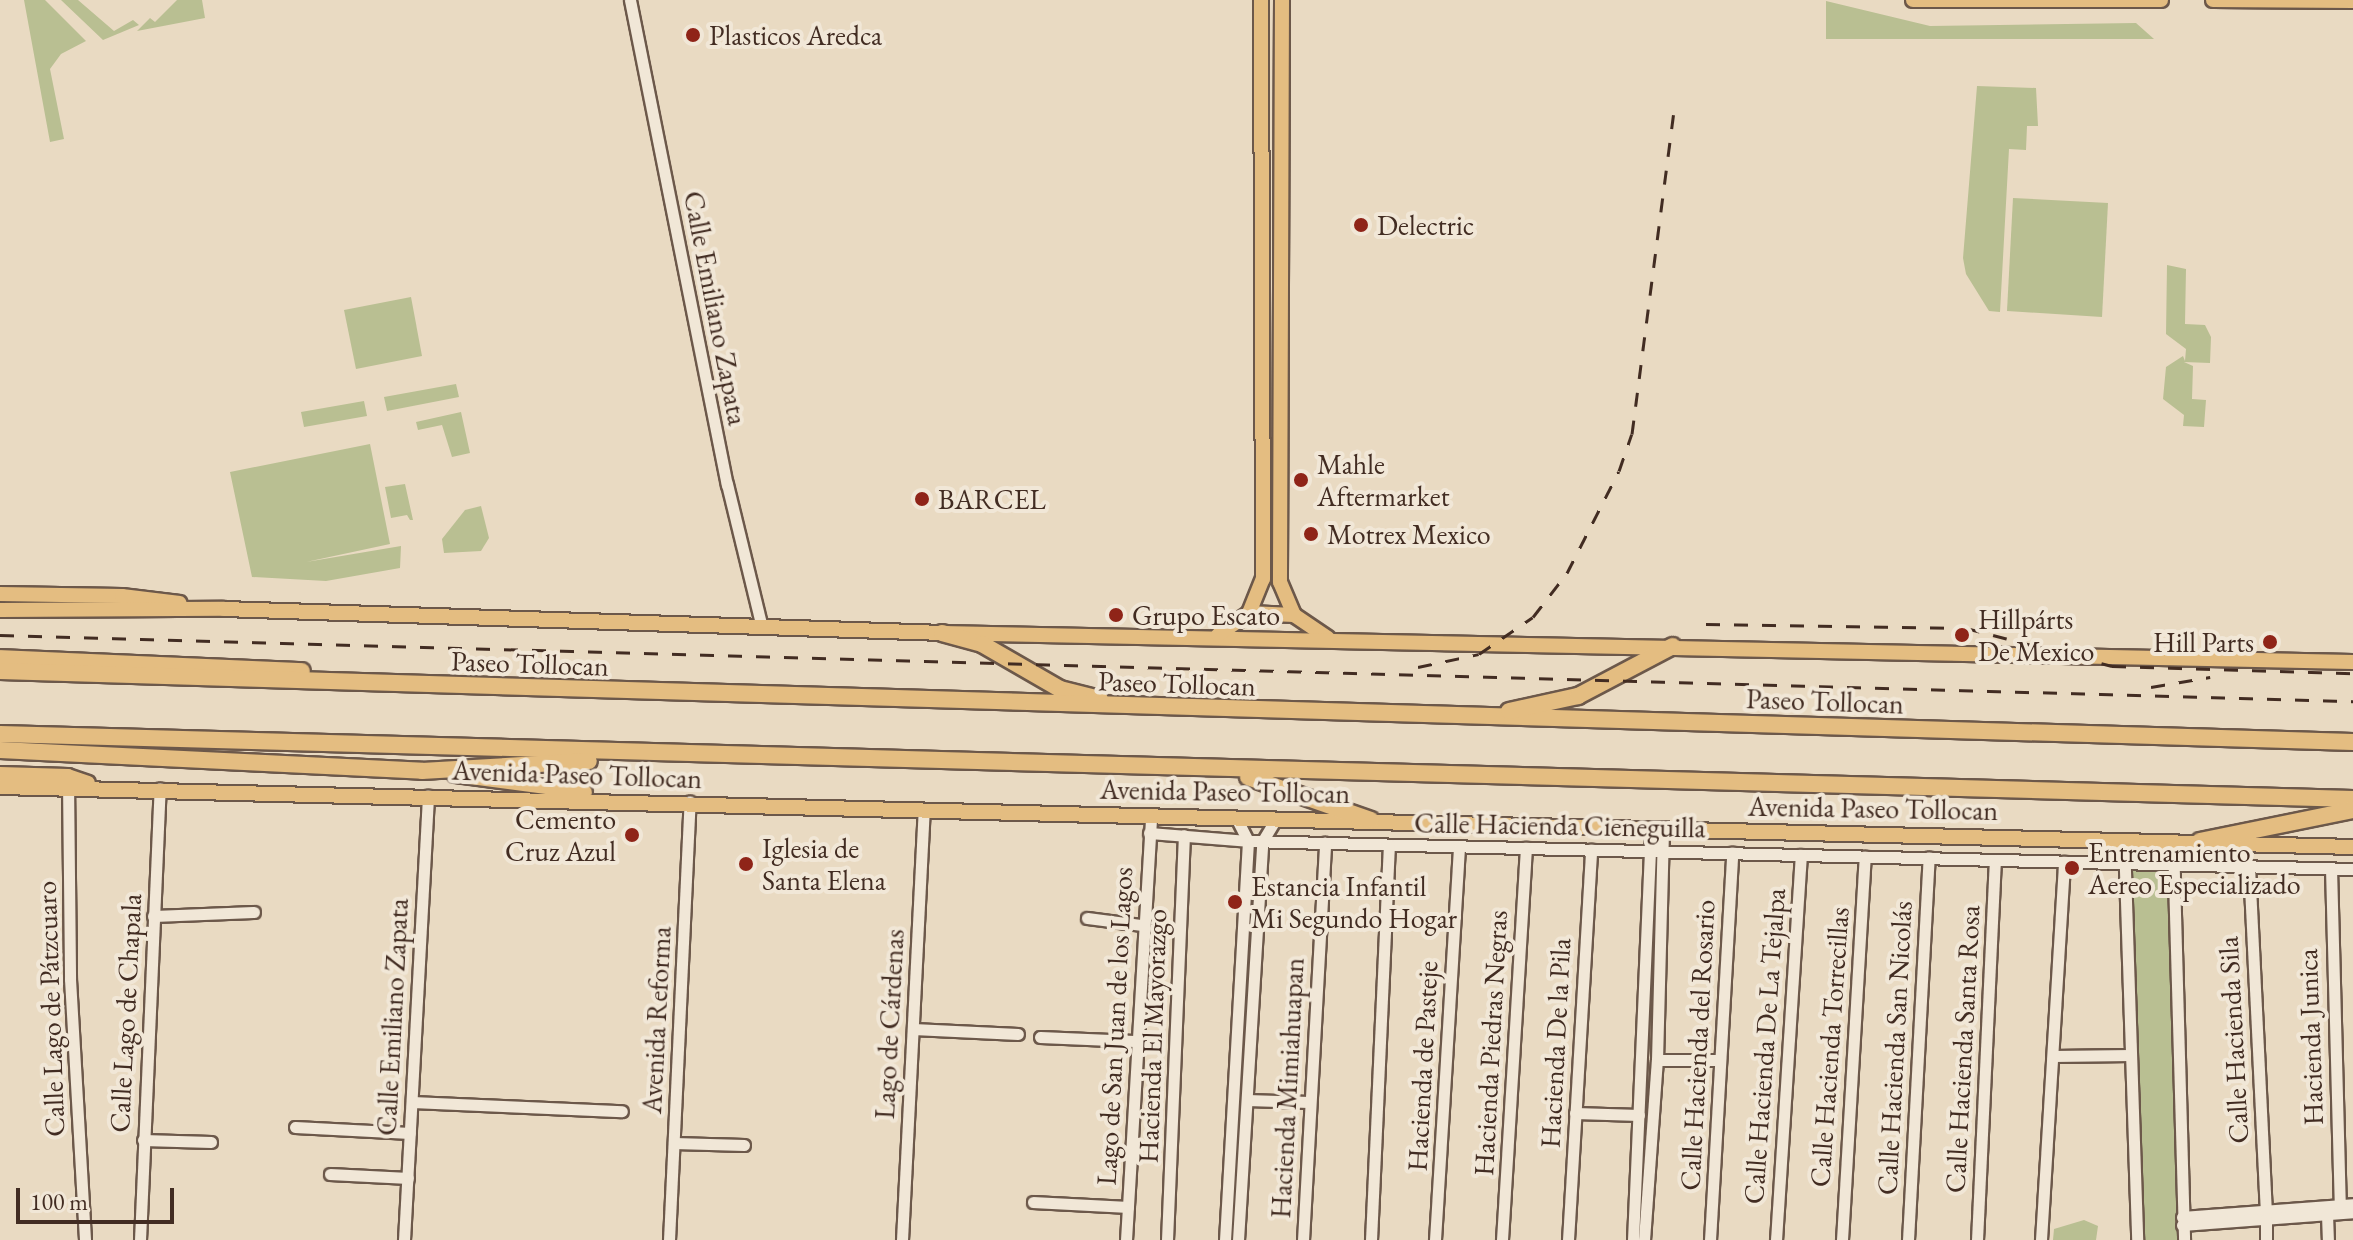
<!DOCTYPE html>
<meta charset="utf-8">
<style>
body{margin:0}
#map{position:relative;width:2353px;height:1240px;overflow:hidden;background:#e9dac2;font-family:"EB Garamond",serif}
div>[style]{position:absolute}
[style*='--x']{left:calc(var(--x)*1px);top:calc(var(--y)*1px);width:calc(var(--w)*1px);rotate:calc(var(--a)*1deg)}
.green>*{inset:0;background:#b9bf92}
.roads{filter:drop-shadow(2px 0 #6c584a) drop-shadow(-2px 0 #6c584a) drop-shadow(0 2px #6c584a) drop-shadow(0 -2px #6c584a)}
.minor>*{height:11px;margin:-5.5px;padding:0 5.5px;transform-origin:5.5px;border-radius:5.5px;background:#f1e7d7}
.major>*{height:14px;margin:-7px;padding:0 7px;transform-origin:7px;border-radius:7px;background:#e4bd81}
.highway>*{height:16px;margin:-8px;padding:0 8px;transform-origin:8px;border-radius:8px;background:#e4bd81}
.rail>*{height:3px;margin-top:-1.5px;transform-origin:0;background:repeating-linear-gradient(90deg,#422c22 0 14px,transparent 0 28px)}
.dots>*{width:22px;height:22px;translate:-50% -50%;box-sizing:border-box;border:4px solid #f1e7d7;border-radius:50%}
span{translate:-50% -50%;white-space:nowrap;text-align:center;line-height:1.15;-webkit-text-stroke:8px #f1e7d7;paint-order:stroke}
.poi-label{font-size:28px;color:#422c22}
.left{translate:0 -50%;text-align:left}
.right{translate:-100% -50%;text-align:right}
.street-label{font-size:28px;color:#422c22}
.scale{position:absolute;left:16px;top:1188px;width:158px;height:36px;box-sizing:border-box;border:4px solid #422c22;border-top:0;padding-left:10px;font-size:24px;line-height:28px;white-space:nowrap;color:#422c22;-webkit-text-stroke:6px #f1e7d7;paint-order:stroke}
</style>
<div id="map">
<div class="green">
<i style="clip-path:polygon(24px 0,45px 0,86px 41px,61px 54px,50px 69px,64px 139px,50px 142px)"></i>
<i style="clip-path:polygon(61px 0,78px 0,114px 31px,133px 20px,139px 25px,103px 40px)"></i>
<i style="clip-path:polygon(177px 0,202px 0,205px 18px,137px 31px,150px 18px,155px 22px)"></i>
<i style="clip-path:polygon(1826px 1px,1930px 26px,2136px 23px,2154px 39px,1826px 39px)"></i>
<i style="clip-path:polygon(1977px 86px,2036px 88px,2038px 126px,2027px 126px,2026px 150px,2009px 149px,2000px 312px,1989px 311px,1966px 274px,1963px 258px)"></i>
<i style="clip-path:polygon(2013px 198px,2108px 203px,2102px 317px,2007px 311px)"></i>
<i style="clip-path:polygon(2167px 265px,2186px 269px,2185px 324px,2205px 325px,2211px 337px,2210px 363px,2184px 362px,2193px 366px,2192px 399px,2206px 400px,2204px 427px,2183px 426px,2184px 415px,2163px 399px,2166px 367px,2183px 356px,2185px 361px,2186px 349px,2166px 334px)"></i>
<i style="clip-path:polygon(411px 297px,422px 356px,356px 369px,344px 310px)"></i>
<i style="clip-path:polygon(456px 384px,459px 397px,387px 411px,384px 397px)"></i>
<i style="clip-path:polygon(364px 401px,367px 416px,304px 427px,301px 412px)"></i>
<i style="clip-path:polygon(461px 412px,470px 453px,452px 457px,442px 425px,418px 430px,416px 422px)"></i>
<i style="clip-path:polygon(370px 444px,390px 544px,306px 562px,401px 546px,400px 568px,326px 581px,252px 577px,230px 472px)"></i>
<i style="clip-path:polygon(405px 484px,413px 520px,410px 520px,407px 515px,391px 518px,385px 487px)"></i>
<i style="clip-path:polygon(481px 506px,489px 538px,481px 551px,444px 553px,442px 539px,465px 510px)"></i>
<i style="clip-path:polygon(2169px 868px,2178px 1240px,2139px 1240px,2130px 869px)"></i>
<i style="clip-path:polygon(2084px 1220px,2098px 1226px,2096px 1240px,2053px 1240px,2054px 1229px)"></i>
</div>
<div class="roads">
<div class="minor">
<i style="--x:630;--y:0;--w:494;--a:78.7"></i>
<i style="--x:727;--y:484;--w:144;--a:76.3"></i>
<i style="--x:68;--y:781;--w:198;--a:89.4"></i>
<i style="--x:70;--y:979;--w:261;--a:86.7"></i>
<i style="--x:1149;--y:833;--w:99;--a:4.6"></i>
<i style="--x:1248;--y:841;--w:1105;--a:1.45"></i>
<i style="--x:2124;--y:841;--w:399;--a:88.1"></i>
<i style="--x:2173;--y:842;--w:398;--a:88.4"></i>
<i style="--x:2249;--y:866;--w:345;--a:87.2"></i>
<i style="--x:2331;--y:868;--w:337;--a:88.5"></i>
<i style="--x:153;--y:916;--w:101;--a:-2.3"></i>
<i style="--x:1087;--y:918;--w:54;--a:7.4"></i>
<i style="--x:913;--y:1029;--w:105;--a:2.7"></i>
<i style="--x:1040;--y:1037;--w:94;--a:2.4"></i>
<i style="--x:2053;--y:1056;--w:78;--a:-0.7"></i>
<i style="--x:1657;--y:1060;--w:61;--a:0"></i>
<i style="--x:1247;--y:1100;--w:62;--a:1.8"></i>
<i style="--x:412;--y:1102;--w:210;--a:2.5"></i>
<i style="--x:1575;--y:1113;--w:64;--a:1.8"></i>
<i style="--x:295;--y:1127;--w:115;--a:3"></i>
<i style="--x:143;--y:1140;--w:68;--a:1.7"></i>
<i style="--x:674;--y:1143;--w:70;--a:1.6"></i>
<i style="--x:330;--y:1174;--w:78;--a:2.9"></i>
<i style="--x:1033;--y:1202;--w:95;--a:3"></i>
<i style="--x:2327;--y:1214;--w:26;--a:88"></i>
<i style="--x:2182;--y:1217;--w:171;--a:-4.3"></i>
<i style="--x:2182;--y:1225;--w:171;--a:-4.3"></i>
<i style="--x:140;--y:1240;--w:452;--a:-87.5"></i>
<i style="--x:404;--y:1240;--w:445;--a:-86.9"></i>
<i style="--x:669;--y:1240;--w:439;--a:-87.3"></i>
<i style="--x:902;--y:1240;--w:431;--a:-87.1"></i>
<i style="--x:1126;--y:1240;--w:425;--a:-86.6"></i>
<i style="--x:1167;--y:1240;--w:405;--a:-87.6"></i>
<i style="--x:1225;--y:1240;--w:400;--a:-86.7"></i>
<i style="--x:1248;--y:841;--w:25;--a:-117"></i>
<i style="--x:1238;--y:1240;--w:399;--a:-86.5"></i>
<i style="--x:1262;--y:842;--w:26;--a:-59"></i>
<i style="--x:1303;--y:1240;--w:398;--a:-86.8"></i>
<i style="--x:1371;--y:1240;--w:395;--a:-87.4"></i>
<i style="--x:1435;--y:1240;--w:394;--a:-86.5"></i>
<i style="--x:1502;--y:1240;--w:393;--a:-86.5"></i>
<i style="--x:1568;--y:1240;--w:391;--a:-86.6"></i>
<i style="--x:1633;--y:1240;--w:411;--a:-87.5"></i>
<i style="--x:1644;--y:1240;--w:180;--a:-85.9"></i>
<i style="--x:1657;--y:1060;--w:231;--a:-88.5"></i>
<i style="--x:1710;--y:1240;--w:388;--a:-86.7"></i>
<i style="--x:1776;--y:1240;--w:386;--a:-86.3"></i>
<i style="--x:1842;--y:1240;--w:384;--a:-86.6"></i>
<i style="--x:1908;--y:1240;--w:383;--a:-86.9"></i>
<i style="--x:1977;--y:1240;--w:380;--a:-87.3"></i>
<i style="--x:2041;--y:1240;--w:379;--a:-86.5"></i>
<i style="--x:2266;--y:1240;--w:21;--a:-90"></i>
</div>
<div class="major">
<i style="--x:1282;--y:0;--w:582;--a:90.2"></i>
<i style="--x:1280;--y:582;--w:36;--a:67"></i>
<i style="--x:1294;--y:615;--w:41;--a:34.1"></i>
<i style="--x:1913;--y:0;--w:248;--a:0"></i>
<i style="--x:2213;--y:0;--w:140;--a:0.4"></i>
<i style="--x:0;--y:594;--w:122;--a:0.9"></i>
<i style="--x:122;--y:596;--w:58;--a:6.9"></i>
<i style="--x:0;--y:610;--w:224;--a:-0.3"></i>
<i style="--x:224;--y:609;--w:718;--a:1.91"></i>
<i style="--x:942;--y:633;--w:1411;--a:1.18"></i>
<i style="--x:1249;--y:613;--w:45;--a:2.5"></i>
<i style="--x:1218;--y:635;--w:38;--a:-35"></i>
<i style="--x:1249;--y:613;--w:37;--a:-68"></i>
<i style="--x:1263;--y:579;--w:579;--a:-90.2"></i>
<i style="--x:0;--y:774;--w:68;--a:1.7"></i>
<i style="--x:68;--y:776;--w:21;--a:19"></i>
<i style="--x:455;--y:775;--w:131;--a:7.5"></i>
<i style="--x:0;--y:787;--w:2354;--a:1.46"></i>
</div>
<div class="highway">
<i style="--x:942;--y:633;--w:41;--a:15.4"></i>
<i style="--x:982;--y:644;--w:90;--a:30"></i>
<i style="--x:1060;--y:689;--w:41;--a:14"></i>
<i style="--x:0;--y:658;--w:302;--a:2.5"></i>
<i style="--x:0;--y:671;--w:2354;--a:1.73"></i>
<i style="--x:1509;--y:711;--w:71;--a:-12.3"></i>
<i style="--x:1578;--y:696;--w:107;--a:-27.8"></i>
<i style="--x:0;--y:734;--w:2354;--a:1.58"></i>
<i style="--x:0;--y:750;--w:423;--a:2.8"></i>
<i style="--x:422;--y:771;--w:167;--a:-3.4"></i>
<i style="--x:1248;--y:777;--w:130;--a:19.3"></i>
<i style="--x:2200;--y:841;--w:156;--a:-11.5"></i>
</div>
</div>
<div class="rail">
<i style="--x:1978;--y:620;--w:44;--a:1.3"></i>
<i style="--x:1706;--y:624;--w:260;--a:0.9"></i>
<i style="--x:1966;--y:628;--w:151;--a:14.6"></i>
<i style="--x:2112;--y:666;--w:241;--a:1.7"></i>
<i style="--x:0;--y:635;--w:2354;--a:1.61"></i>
<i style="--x:1418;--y:667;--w:62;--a:-12"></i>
<i style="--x:1479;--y:654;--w:65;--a:-34.4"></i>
<i style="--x:1533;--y:617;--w:56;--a:-52.3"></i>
<i style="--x:1567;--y:573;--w:114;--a:-63"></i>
<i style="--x:1619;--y:471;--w:39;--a:-71"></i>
<i style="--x:1632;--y:434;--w:334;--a:-82.6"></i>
<i style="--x:2151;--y:687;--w:60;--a:-9.6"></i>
</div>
<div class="dots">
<i style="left:693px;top:35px;background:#8f2418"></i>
<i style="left:1361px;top:225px;background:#8f2418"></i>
<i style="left:1301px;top:480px;background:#8f2418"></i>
<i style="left:922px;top:499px;background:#8f2418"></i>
<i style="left:1311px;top:534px;background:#8f2418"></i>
<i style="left:1116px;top:615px;background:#8f2418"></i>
<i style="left:1962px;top:635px;background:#8f2418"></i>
<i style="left:2270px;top:642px;background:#8f2418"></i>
<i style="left:632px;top:835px;background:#8f2418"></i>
<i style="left:746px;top:864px;background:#8f2418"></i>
<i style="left:2072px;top:868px;background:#8f2418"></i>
<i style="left:1235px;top:902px;background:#8f2418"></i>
</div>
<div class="poi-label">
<span class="left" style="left:709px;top:35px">Plasticos Aredca</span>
<span class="left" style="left:1377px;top:225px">Delectric</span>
<span class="left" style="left:1317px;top:480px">Mahle<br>Aftermarket</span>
<span class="left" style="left:938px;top:499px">BARCEL</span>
<span class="left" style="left:1327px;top:534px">Motrex Mexico</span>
<span class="left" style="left:1132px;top:615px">Grupo Escato</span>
<span class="left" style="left:1978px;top:635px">Hillpárts<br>De Mexico</span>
<span class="right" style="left:2254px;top:642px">Hill Parts</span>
<span class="right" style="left:616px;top:835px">Cemento<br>Cruz Azul</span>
<span class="left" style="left:762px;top:864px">Iglesia de<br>Santa Elena</span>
<span class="left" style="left:2088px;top:868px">Entrenamiento<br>Aereo Especializado</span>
<span class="left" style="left:1251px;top:902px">Estancia Infantil<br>Mi Segundo Hogar</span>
</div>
<div class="street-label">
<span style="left:716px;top:308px;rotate:79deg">Calle Emiliano Zapata</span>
<span style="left:530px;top:663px;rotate:2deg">Paseo Tollocan</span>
<span style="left:1177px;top:683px;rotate:2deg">Paseo Tollocan</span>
<span style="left:1825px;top:701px;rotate:2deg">Paseo Tollocan</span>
<span style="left:577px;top:774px;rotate:2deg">Avenida Paseo Tollocan</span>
<span style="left:1225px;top:791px;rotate:1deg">Avenida Paseo Tollocan</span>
<span style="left:1873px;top:808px;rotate:1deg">Avenida Paseo Tollocan</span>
<span style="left:1560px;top:825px;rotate:1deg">Calle Hacienda Cieneguilla</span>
<span style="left:50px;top:1009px;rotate:-92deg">Calle Lago de Pátzcuaro</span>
<span style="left:125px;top:1013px;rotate:-87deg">Calle Lago de Chapala</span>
<span style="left:392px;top:1017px;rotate:-87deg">Calle Emiliano Zapata</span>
<span style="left:656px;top:1020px;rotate:-87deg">Avenida Reforma</span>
<span style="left:889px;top:1024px;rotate:-87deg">Lago de Cárdenas</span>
<span style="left:1114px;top:1026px;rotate:-87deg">Lago de San Juan de los Lagos</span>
<span style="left:1152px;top:1036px;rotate:-88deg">Hacienda El Mayorazgo</span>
<span style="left:2310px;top:1037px;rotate:-92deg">Hacienda Junica</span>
<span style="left:2233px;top:1040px;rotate:-93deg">Calle Hacienda Sila</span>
<span style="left:1490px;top:1043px;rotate:-87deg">Hacienda Piedras Negras</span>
<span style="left:1555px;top:1043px;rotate:-87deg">Hacienda De la Pila</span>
<span style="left:1697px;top:1045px;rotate:-87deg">Calle Hacienda del Rosario</span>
<span style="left:1764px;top:1046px;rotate:-86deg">Calle Hacienda De La Tejalpa</span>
<span style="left:1829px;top:1047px;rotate:-86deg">Calle Hacienda Torrecillas</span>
<span style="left:1894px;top:1048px;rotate:-87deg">Calle Hacienda San Nicolás</span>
<span style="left:1962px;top:1049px;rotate:-87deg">Calle Hacienda Santa Rosa</span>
<span style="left:1422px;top:1066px;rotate:-87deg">Hacienda de Pasteje</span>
<span style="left:1287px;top:1088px;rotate:-87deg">Hacienda Mimiahuapan</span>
</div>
<div class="scale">100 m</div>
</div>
